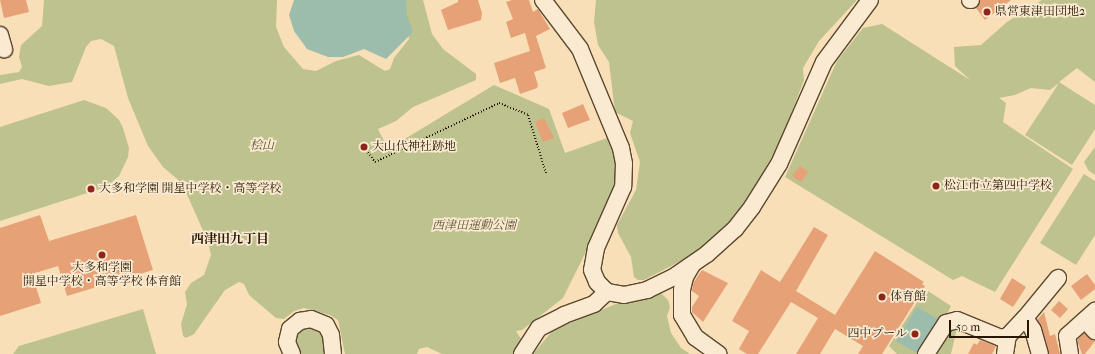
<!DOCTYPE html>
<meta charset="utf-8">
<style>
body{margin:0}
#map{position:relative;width:1095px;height:354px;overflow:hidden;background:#f8dfb8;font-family:"IM FELL French Canon","Noto Serif JP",serif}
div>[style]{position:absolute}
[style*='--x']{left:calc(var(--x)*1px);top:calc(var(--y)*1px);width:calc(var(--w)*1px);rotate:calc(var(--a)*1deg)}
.green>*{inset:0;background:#bdc28f}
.water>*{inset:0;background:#9dbdac}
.building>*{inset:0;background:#e7a176}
.path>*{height:2px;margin-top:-1px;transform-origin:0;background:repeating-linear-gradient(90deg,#271601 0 1px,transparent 0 3px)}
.roads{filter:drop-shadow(1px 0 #5b482f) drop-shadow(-1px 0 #5b482f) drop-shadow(0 1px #5b482f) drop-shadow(0 -1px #5b482f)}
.minor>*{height:16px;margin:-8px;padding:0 8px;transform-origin:8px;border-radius:8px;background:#faead1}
.dots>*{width:11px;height:11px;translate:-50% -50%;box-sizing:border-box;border:2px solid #faead1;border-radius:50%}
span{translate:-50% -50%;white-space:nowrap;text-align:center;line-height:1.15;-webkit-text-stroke:3.5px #faead1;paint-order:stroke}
.poi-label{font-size:12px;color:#271601}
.left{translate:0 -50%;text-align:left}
.right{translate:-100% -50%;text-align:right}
.park-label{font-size:12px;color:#5c5233;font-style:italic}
.neighbourhood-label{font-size:13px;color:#271601;font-weight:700}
.scale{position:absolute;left:949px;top:320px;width:80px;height:18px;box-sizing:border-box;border:2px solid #271601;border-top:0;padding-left:5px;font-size:12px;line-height:14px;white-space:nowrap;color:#271601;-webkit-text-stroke:3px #faead1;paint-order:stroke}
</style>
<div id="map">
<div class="green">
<i style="clip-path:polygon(44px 0,277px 0,276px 27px,284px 47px,303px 69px,316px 71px,336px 61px,359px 55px,385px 71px,390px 69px,394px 58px,409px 39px,404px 0,423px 0,432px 34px,443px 49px,476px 74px,476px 80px,413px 107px,396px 121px,378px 129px,388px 149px,494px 85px,549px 109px,565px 153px,610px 137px,618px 165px,618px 180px,613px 197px,563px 298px,522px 330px,516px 331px,521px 339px,516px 354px,442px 354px,427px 347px,419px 349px,417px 354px,345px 354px,338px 320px,330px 315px,304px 308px,294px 311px,284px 319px,276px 318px,249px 295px,244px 284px,239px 282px,225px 290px,194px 334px,186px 338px,183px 336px,181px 324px,187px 304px,185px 292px,191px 283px,204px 275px,211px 255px,208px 242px,182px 183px,163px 167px,148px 146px,128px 98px,114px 46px,101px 39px,91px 41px,86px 47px,72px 82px,49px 86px,22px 79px,0 84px,0 75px,19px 72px,22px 67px,19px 57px,21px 45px,42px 26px)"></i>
<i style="clip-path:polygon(596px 0,857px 0,819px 41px,803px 68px,804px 80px,782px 138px,754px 190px,734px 217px,698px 252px,644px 280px,638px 280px,634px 277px,631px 257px,618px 233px,617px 225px,636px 190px,640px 162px,630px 133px,633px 121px,615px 112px,609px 62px,598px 45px,594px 22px)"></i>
<i style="clip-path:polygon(1042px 0,1095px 0,1095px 82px,1077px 68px,1059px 82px,1095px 105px,1095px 129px,1072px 165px,1025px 135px,1059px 83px,1050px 90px,1031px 88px,1015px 95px,999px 98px,1006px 103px,1003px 122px,1073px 169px,995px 292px,962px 276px,953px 280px,785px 177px,837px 61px,863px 28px,882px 24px,970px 80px,955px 66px,954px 47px,981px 45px,1007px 22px)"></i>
<i style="clip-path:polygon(84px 100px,106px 108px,119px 120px,123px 128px,129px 148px,128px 157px,119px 176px,106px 187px,0 221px,0 127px)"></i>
<i style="clip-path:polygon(1095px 147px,1095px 175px,1088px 170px,1084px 162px)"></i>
<i style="clip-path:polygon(1084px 174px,1095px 181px,1095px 235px,1076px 265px,1040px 243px)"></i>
<i style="clip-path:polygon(928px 291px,951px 306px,948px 312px,919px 354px,897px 354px,889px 346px,918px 301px,922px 303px)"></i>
<i style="clip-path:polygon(661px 293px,668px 300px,670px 307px,667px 316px,671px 333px,681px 348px,690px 354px,533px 354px,553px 330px,623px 301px)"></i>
<i style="clip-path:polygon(143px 309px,156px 354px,13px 354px,19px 346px)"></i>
<i style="clip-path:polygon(307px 325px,314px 327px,326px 336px,327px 354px,299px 354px,294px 341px,296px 334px)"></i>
<i style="clip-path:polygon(946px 325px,957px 328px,951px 354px,929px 354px)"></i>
</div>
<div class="water">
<i style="clip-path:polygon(294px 0,406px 0,407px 16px,413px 32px,386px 59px,364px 49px,343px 57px,328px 57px,307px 49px,294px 31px,289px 15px)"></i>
<i style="clip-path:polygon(917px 307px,938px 319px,917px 353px,896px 341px)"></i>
</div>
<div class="building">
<i style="clip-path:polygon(0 0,26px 0,29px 12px,4px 18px)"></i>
<i style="clip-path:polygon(458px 0,478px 0,482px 13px,481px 20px,448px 30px,441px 10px,458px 2px)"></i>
<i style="clip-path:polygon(512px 0,529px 0,533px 12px,538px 9px,550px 29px,536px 36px,546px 68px,534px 72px,538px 85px,537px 88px,520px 94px,515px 78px,500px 83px,494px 63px,530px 51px,525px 33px,511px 38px,506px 22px,513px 19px,506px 2px)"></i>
<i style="clip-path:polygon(980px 0,1011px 0,985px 20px,976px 8px)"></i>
<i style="clip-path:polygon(583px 104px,590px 120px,568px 128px,562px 113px)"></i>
<i style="clip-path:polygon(544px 118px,554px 138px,543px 142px,535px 122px)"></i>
<i style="clip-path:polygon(800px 166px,808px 172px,801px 182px,792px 176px)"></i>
<i style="clip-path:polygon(40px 215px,49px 241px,136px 215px,153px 270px,67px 296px,58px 266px,32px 274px,41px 303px,0 316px,0 228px)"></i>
<i style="clip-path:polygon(814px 227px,828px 235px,796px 291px,835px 315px,875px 251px,924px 282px,922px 284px,925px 286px,882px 354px,858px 354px,863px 346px,835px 329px,820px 354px,796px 354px,818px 318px,791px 302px,758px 354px,747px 354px,739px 349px,749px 331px,732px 321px,761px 270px,780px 282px)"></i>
<i style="clip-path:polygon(702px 270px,728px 283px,703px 322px,692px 312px,692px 307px,699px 296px,692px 291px,693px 283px)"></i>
<i style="clip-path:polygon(1087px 274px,1095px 285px,1095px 289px,1081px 300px,1071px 286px)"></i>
<i style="clip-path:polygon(1012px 278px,1026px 287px,1013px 307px,1000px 299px)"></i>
<i style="clip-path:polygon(1059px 301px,1068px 309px,1060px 318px,1051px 310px)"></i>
<i style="clip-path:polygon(1044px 312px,1050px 336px,1055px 334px,1060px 354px,1049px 354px,1037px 320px)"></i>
<i style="clip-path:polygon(1084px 333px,1095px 341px,1085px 354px,1082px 354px,1077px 340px)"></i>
<i style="clip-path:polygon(980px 340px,996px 346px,992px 354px,968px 354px,974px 343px,977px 345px)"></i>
</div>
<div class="path">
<i style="--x:366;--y:150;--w:15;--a:53"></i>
<i style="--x:375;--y:162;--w:137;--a:-25.4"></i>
<i style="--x:499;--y:103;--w:31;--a:22"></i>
<i style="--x:528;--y:115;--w:61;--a:72.8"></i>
</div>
<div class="roads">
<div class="minor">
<i style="--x:543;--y:0;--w:61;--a:52.9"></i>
<i style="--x:580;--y:49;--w:107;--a:67.5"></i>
<i style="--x:621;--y:148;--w:16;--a:79"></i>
<i style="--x:624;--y:164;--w:23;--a:92"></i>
<i style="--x:623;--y:187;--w:67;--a:113.9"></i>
<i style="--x:596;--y:248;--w:22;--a:100"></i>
<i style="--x:592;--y:270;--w:13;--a:67"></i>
<i style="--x:597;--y:282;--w:14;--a:45"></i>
<i style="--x:607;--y:292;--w:17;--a:10"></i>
<i style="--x:624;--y:295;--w:24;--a:-12"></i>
<i style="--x:647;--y:290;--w:28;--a:-26"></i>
<i style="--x:672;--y:278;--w:42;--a:-34.4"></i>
<i style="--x:707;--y:254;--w:38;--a:-42"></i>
<i style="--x:735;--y:229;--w:28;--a:-52"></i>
<i style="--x:752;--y:207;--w:51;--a:-57.9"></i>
<i style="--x:779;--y:164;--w:111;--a:-66.2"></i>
<i style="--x:824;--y:62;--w:77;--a:-53.4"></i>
<i style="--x:970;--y:0;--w:1;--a:0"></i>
<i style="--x:0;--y:35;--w:15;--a:74"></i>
<i style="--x:692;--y:265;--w:14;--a:120"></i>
<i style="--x:685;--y:277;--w:13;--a:103"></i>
<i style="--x:682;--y:290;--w:25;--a:90"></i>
<i style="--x:682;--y:315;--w:26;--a:59"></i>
<i style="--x:695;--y:337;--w:29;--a:36"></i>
<i style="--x:1025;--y:318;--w:52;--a:-50.5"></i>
<i style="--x:1085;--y:320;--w:15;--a:48"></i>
<i style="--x:292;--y:354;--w:13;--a:-113"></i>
<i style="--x:287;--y:342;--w:13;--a:-77"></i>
<i style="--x:290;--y:329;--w:13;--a:-39"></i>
<i style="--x:300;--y:321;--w:11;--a:-10"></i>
<i style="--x:311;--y:319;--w:16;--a:22"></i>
<i style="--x:326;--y:325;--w:11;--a:63"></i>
<i style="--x:331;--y:335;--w:19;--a:84"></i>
<i style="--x:522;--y:354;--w:31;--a:-57"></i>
<i style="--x:539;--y:328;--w:28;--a:-27"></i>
<i style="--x:564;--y:315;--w:32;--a:-20"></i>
<i style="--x:594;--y:304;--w:18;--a:-43"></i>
<i style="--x:926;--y:354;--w:37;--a:-57"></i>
<i style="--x:946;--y:323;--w:11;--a:-15"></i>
<i style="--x:957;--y:320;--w:48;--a:22.2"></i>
<i style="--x:1001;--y:338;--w:7;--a:-16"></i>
<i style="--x:1005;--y:354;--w:18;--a:-81"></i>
<i style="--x:1008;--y:336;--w:25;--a:-47"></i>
<i style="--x:1025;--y:318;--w:14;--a:56"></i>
<i style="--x:1033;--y:330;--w:25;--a:74"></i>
<i style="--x:1070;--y:354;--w:18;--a:-99"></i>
<i style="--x:1067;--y:336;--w:38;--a:-42"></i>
</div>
</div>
<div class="dots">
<i style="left:987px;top:12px;background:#8f2418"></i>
<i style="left:364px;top:147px;background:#8f2418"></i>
<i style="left:936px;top:186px;background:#8f2418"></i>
<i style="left:91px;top:189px;background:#8f2418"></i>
<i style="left:102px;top:255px;background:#8f2418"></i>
<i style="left:882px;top:297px;background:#8f2418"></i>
<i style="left:915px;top:334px;background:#8f2418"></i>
</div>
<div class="poi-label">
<span class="left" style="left:995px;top:12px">県営東津田団地2</span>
<span class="left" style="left:372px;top:147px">大山代神社跡地</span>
<span class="left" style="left:944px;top:186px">松江市立第四中学校</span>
<span class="left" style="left:99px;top:189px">大多和学園 開星中学校・高等学校</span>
<span style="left:102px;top:275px">大多和学園<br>開星中学校・高等学校 体育館</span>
<span class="left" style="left:890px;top:297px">体育館</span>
<span class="right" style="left:907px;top:334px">四中プール</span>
</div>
<div class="park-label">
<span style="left:262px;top:146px">桧山</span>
<span style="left:474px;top:226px">西津田運動公園</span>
</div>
<div class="neighbourhood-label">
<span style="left:230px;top:239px">西津田九丁目</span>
</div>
<div class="scale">50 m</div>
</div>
